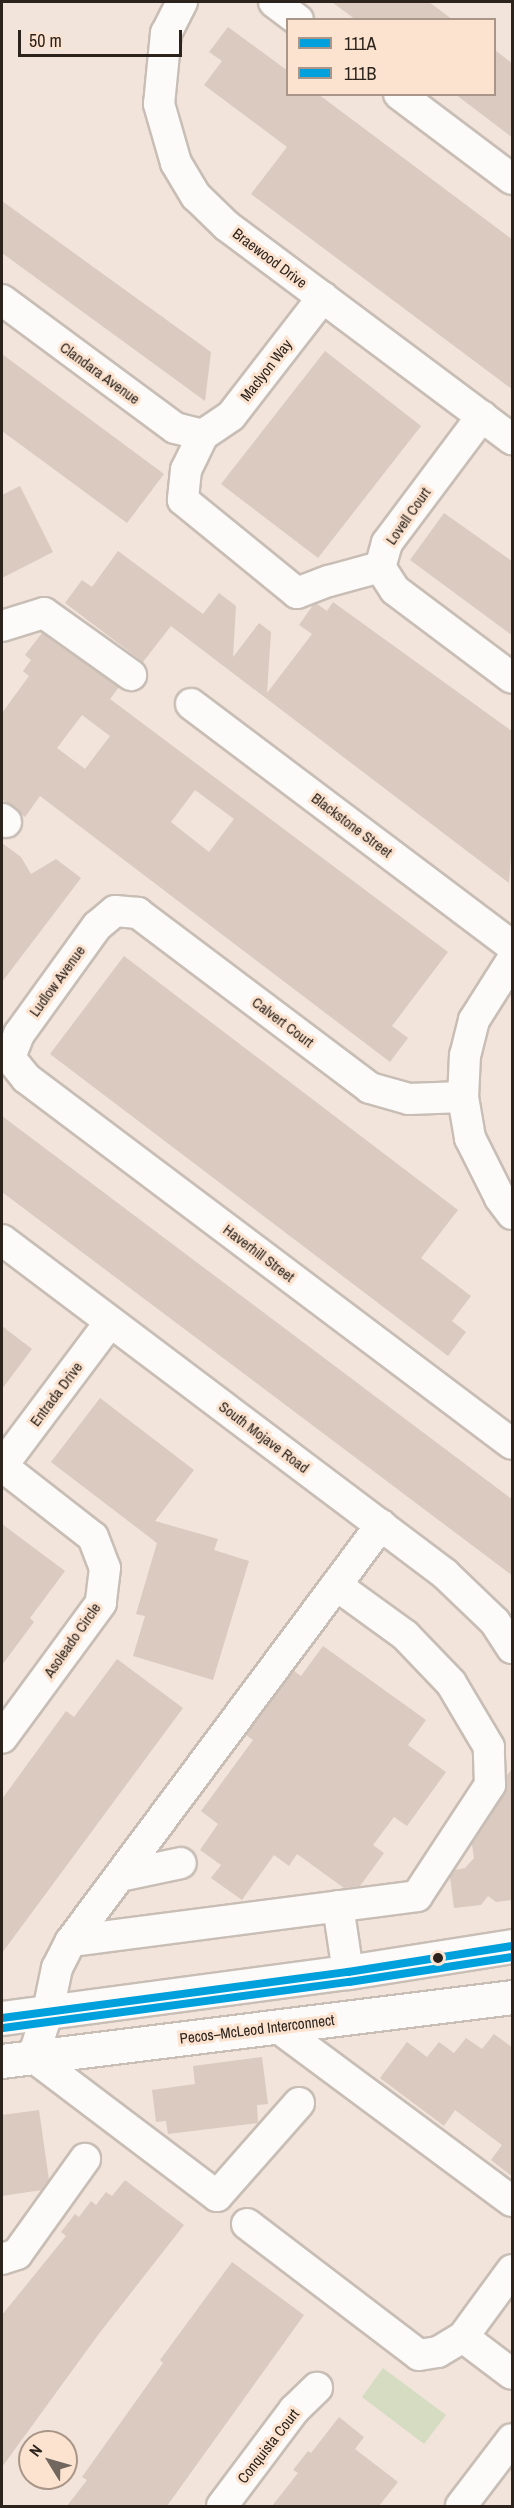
<!DOCTYPE html>
<meta charset="utf-8">
<style>
body{margin:0}
#map{position:relative;width:514px;height:2508px;overflow:hidden;background:#f2e4da;font-family:"Archivo Narrow",sans-serif}
div>[style]{position:absolute}
[style*='--x']{left:calc(var(--x)*1px);top:calc(var(--y)*1px);width:calc(var(--w)*1px);rotate:calc(var(--a)*1deg)}
.green>*{inset:0;background:#d5dcc2}
.building>*{inset:0;background:#dacabf}
.roads{filter:drop-shadow(2px 0 #c8beb6) drop-shadow(-2px 0 #c8beb6) drop-shadow(0 2px #c8beb6) drop-shadow(0 -2px #c8beb6)}
.minor>*{height:30px;margin:-15px;padding:0 15px;transform-origin:15px;border-radius:15px;background:#fdfbf9}
.major>*{height:33px;margin:-16.5px;padding:0 16.5px;transform-origin:16.5px;border-radius:16.5px;background:#fdfbf9}
.bus-1>*{height:8px;margin:-4px;padding:0 4px;transform-origin:4px;border-radius:4px;background:#00a0dc}
.bus-2>*{height:8px;margin:-4px;padding:0 4px;transform-origin:4px;border-radius:4px;background:#00a0dc}
.dots>*{width:16px;height:16px;translate:-50% -50%;box-sizing:border-box;border:3px solid #fce3d0;border-radius:50%}
span{translate:-50% -50%;white-space:nowrap;text-align:center;line-height:1.15;-webkit-text-stroke:6px #fce3d0;paint-order:stroke}
.street-label{font-size:15px;color:#2c231c}
.frame{position:absolute;inset:0;border:3px solid #2c231c;pointer-events:none}
.legend{position:absolute;left:286px;top:18px;width:210px;height:78px;box-sizing:border-box;background:#fce3d0;border:2px solid #a99688;margin:0;padding:8px 10px;list-style:none;font-size:18px;color:#2c231c}
.legend li{display:flex;align-items:center;gap:12px;height:30px}
.legend b{width:30px;border:2px solid #a99688}
.north{position:absolute;left:18px;top:2430px;width:60px;height:60px;box-sizing:border-box;background:#fce3d0;border:2px solid #a99688;border-radius:50%;rotate:307deg;font-size:16px;font-weight:700;line-height:24px;text-align:center;color:#2c231c}
.north::after{content:'';display:block;margin:auto;width:21px;height:27px;background:#71675e;clip-path:polygon(50% 0,100% 100%,50% 72%,0 100%)}
.scale{position:absolute;left:18px;top:30px;width:164px;height:27px;box-sizing:border-box;border:3px solid #2c231c;border-top:0;padding-left:8px;font-size:18px;line-height:21px;white-space:nowrap;color:#2c231c;-webkit-text-stroke:4px #fce3d0;paint-order:stroke}
</style>
<div id="map">
<div class="green">
<i style="clip-path:polygon(383px 2368px,446px 2415px,424px 2444px,362px 2397px)"></i>
</div>
<div class="building">
<i style="clip-path:polygon(332px 2px,429px 2px,453px 20px,356px 20px)"></i>
<i style="clip-path:polygon(228px 27px,288px 71px,288px 94px,318px 94px,513px 240px,513px 390px,251px 194px,287px 147px,204px 85px,222px 61px,209px 52px)"></i>
<i style="clip-path:polygon(495px 50px,513px 64px,513px 138px,455px 94px,495px 94px)"></i>
<i style="clip-path:polygon(2px 201px,211px 352px,205px 401px,2px 253px)"></i>
<i style="clip-path:polygon(325px 351px,421px 426px,318px 558px,221px 484px)"></i>
<i style="clip-path:polygon(2px 354px,164px 474px,127px 523px,2px 431px)"></i>
<i style="clip-path:polygon(20px 486px,53px 552px,2px 578px,2px 495px)"></i>
<i style="clip-path:polygon(444px 513px,513px 562px,513px 636px,410px 560px)"></i>
<i style="clip-path:polygon(118px 551px,203px 614px,219px 593px,236px 606px,233px 657px,259px 623px,271px 632px,267px 693px,312px 634px,299px 625px,313px 605px,317px 604px,327px 611px,333px 602px,513px 732px,513px 828px,509px 883px,171px 626px,143px 662px,65px 603px,82px 580px,92px 587px)"></i>
<i style="clip-path:polygon(evenodd,42px 633px,119px 687px,110px 699px,448px 952px,392px 1026px,408px 1038px,390px 1062px,40px 796px,25px 817px,2px 799px,2px 713px,29px 676px,23px 671px,31px 660px,25px 655px,42px 633px,82px 715px,110px 736px,85px 769px,57px 748px,82px 715px,42px 633px,195px 790px,234px 819px,209px 852px,171px 822px,195px 790px)"></i>
<i style="clip-path:polygon(2px 843px,21px 857px,31px 874px,56px 859px,81px 878px,2px 982px)"></i>
<i style="clip-path:polygon(124px 956px,458px 1210px,421px 1258px,471px 1296px,452px 1321px,466px 1332px,448px 1356px,50px 1054px)"></i>
<i style="clip-path:polygon(2px 1116px,513px 1500px,513px 1576px,2px 1192px)"></i>
<i style="clip-path:polygon(2px 1326px,32px 1349px,2px 1389px)"></i>
<i style="clip-path:polygon(100px 1398px,194px 1470px,155px 1521px,218px 1539px,214px 1550px,249px 1561px,213px 1680px,133px 1656px,145px 1616px,136px 1614px,157px 1543px,51px 1462px)"></i>
<i style="clip-path:polygon(2px 1524px,65px 1571px,30px 1618px,34px 1622px,2px 1665px)"></i>
<i style="clip-path:polygon(323px 1646px,426px 1720px,408px 1745px,446px 1772px,407px 1826px,394px 1817px,373px 1845px,384px 1853px,360px 1886px,344px 1888px,297px 1854px,289px 1866px,274px 1855px,242px 1900px,211px 1878px,221px 1865px,200px 1850px,218px 1824px,201px 1811px,253px 1740px,246px 1735px,294px 1671px,301px 1676px)"></i>
<i style="clip-path:polygon(117px 1659px,183px 1708px,2px 1953px,2px 1799px,66px 1711px,74px 1717px)"></i>
<i style="clip-path:polygon(513px 1768px,513px 1900px,496px 1902px,488px 1896px,481px 1905px,454px 1908px,450px 1877px,455px 1870px,465px 1868px,474px 1858px,472px 1844px,504px 1794px,507px 1775px)"></i>
<i style="clip-path:polygon(494px 2034px,513px 2048px,513px 2177px,491px 2160px,502px 2145px,455px 2110px,444px 2126px,380px 2078px,407px 2042px,427px 2057px,439px 2042px,454px 2053px,466px 2038px,482px 2049px)"></i>
<i style="clip-path:polygon(262px 2057px,268px 2104px,257px 2105px,258px 2123px,168px 2134px,166px 2121px,156px 2122px,152px 2090px,195px 2084px,193px 2066px)"></i>
<i style="clip-path:polygon(39px 2110px,49px 2180px,42px 2190px,2px 2196px,2px 2115px)"></i>
<i style="clip-path:polygon(125px 2180px,184px 2225px,98px 2335px,2px 2467px,2px 2315px,66px 2236px,61px 2232px,75px 2214px,79px 2217px,91px 2201px,96px 2205px,106px 2192px,112px 2196px)"></i>
<i style="clip-path:polygon(232px 2262px,304px 2315px,167px 2506px,67px 2506px,87px 2480px,82px 2477px,163px 2363px,160px 2360px)"></i>
<i style="clip-path:polygon(339px 2417px,364px 2437px,355px 2449px,398px 2482px,379px 2506px,272px 2506px,298px 2473px,293px 2470px,308px 2451px,311px 2453px)"></i>
</div>
<div class="roads">
<div class="minor">
<i style="--x:182;--y:2;--w:35;--a:117"></i>
<i style="--x:166;--y:33;--w:71;--a:95.6"></i>
<i style="--x:159;--y:104;--w:61;--a:73.9"></i>
<i style="--x:176;--y:163;--w:39;--a:59"></i>
<i style="--x:196;--y:196;--w:43;--a:44.1"></i>
<i style="--x:227;--y:226;--w:356;--a:36.8"></i>
<i style="--x:274;--y:2;--w:30;--a:37"></i>
<i style="--x:399;--y:94;--w:141;--a:37"></i>
<i style="--x:323;--y:297;--w:150;--a:127.7"></i>
<i style="--x:231;--y:416;--w:34;--a:146"></i>
<i style="--x:203;--y:435;--w:39;--a:116"></i>
<i style="--x:186;--y:470;--w:30;--a:96"></i>
<i style="--x:183;--y:500;--w:147;--a:39.2"></i>
<i style="--x:297;--y:593;--w:34;--a:-21"></i>
<i style="--x:329;--y:581;--w:53;--a:-15.4"></i>
<i style="--x:2;--y:300;--w:215;--a:36.5"></i>
<i style="--x:175;--y:428;--w:29;--a:14"></i>
<i style="--x:482;--y:416;--w:159;--a:126.8"></i>
<i style="--x:387;--y:543;--w:25;--a:106"></i>
<i style="--x:380;--y:567;--w:27;--a:57"></i>
<i style="--x:395;--y:590;--w:146;--a:36.9"></i>
<i style="--x:2;--y:626;--w:44;--a:-17.2"></i>
<i style="--x:44;--y:613;--w:107;--a:35.5"></i>
<i style="--x:191;--y:704;--w:402;--a:37"></i>
<i style="--x:2;--y:819;--w:5;--a:37"></i>
<i style="--x:512;--y:960;--w:71;--a:122.3"></i>
<i style="--x:474;--y:1020;--w:36;--a:104"></i>
<i style="--x:465;--y:1055;--w:42;--a:92.7"></i>
<i style="--x:463;--y:1097;--w:42;--a:80.3"></i>
<i style="--x:470;--y:1138;--w:67;--a:63.4"></i>
<i style="--x:500;--y:1198;--w:20;--a:53"></i>
<i style="--x:463;--y:1097;--w:54;--a:177.9"></i>
<i style="--x:409;--y:1099;--w:41;--a:-164.2"></i>
<i style="--x:370;--y:1088;--w:291;--a:-143"></i>
<i style="--x:138;--y:913;--w:23;--a:-175"></i>
<i style="--x:115;--y:911;--w:23;--a:140"></i>
<i style="--x:97;--y:926;--w:133;--a:125.8"></i>
<i style="--x:19;--y:1034;--w:26;--a:111"></i>
<i style="--x:10;--y:1058;--w:26;--a:51"></i>
<i style="--x:26;--y:1078;--w:608;--a:36.98"></i>
<i style="--x:2;--y:1240;--w:555;--a:37.01"></i>
<i style="--x:445;--y:1574;--w:69;--a:43.8"></i>
<i style="--x:495;--y:1622;--w:31;--a:57"></i>
<i style="--x:2;--y:1466;--w:115;--a:38"></i>
<i style="--x:93;--y:1537;--w:33;--a:69"></i>
<i style="--x:105;--y:1568;--w:35;--a:97"></i>
<i style="--x:101;--y:1603;--w:167;--a:126.3"></i>
<i style="--x:2;--y:1466;--w:180;--a:-53.1"></i>
<i style="--x:120;--y:1876;--w:62;--a:-12"></i>
<i style="--x:338;--y:1906;--w:67;--a:81.4"></i>
<i style="--x:71;--y:1941;--w:349;--a:-7.4"></i>
<i style="--x:417;--y:1896;--w:133;--a:-56.7"></i>
<i style="--x:490;--y:1785;--w:38;--a:-92"></i>
<i style="--x:489;--y:1747;--w:74;--a:-120.7"></i>
<i style="--x:451;--y:1683;--w:66;--a:-133.8"></i>
<i style="--x:405;--y:1635;--w:85;--a:-144.1"></i>
<i style="--x:276;--y:2026;--w:294;--a:36.6"></i>
<i style="--x:299;--y:2103;--w:124;--a:131.4"></i>
<i style="--x:217;--y:2196;--w:231;--a:-142.9"></i>
<i style="--x:33;--y:2057;--w:48;--a:-71.9"></i>
<i style="--x:48;--y:2011;--w:44;--a:-78.2"></i>
<i style="--x:57;--y:1968;--w:30;--a:-63"></i>
<i style="--x:71;--y:1941;--w:519;--a:-53.31"></i>
<i style="--x:247;--y:2224;--w:216;--a:37.3"></i>
<i style="--x:419;--y:2355;--w:19;--a:-9"></i>
<i style="--x:438;--y:2352;--w:29;--a:-31"></i>
<i style="--x:463;--y:2337;--w:61;--a:37.1"></i>
<i style="--x:2;--y:2259;--w:16;--a:-18"></i>
<i style="--x:17;--y:2254;--w:117;--a:-54.4"></i>
<i style="--x:463;--y:2337;--w:83;--a:-53.8"></i>
<i style="--x:222;--y:2506;--w:120;--a:-53.1"></i>
<i style="--x:294;--y:2410;--w:32;--a:-44"></i>
<i style="--x:461;--y:2506;--w:84;--a:-52.7"></i>
</div>
<div class="major">
<i style="--x:2;--y:2018;--w:349;--a:-7.6"></i>
<i style="--x:348;--y:1972;--w:166;--a:-9"></i>
<i style="--x:2;--y:2061;--w:514;--a:-7.15"></i>
</div>
</div>
<div class="bus-1">
<i style="--x:2;--y:2018;--w:349;--a:-7.6"></i>
<i style="--x:348;--y:1972;--w:166;--a:-9"></i>
</div>
<div class="bus-2">
<i style="--x:3;--y:2028;--w:349;--a:-7.6"></i>
<i style="--x:349;--y:1982;--w:165;--a:-8.7"></i>
</div>
<div class="dots">
<i style="left:438px;top:1958px;background:#2c231c"></i>
</div>
<div class="street-label">
<span style="left:270px;top:258px;rotate:37deg">Braewood Drive</span>
<span style="left:266px;top:370px;rotate:-52deg">Maclyon Way</span>
<span style="left:100px;top:373px;rotate:36deg">Clandara Avenue</span>
<span style="left:408px;top:516px;rotate:-55deg">Lovell Court</span>
<span style="left:352px;top:825px;rotate:37deg">Blackstone Street</span>
<span style="left:57px;top:981px;rotate:-54deg">Ludlow Avenue</span>
<span style="left:283px;top:1022px;rotate:37deg">Calvert Court</span>
<span style="left:259px;top:1253px;rotate:37deg">Haverhill Street</span>
<span style="left:56px;top:1394px;rotate:-53deg">Entrada Drive</span>
<span style="left:264px;top:1437px;rotate:37deg">South Mojave Road</span>
<span style="left:72px;top:1640px;rotate:-55deg">Asoleado Circle</span>
<span style="left:257px;top:2029px;rotate:-7deg">Pecos–McLeod Interconnect</span>
<span style="left:268px;top:2446px;rotate:-52deg">Conquista Court</span>
</div>
<div class="frame"></div>
<ul class="legend">
<li><b style="height:8px;background:#00a0dc"></b>111A</li>
<li><b style="height:8px;background:#00a0dc"></b>111B</li>
</ul>
<div class="north">N</div>
<div class="scale">50 m</div>
</div>
